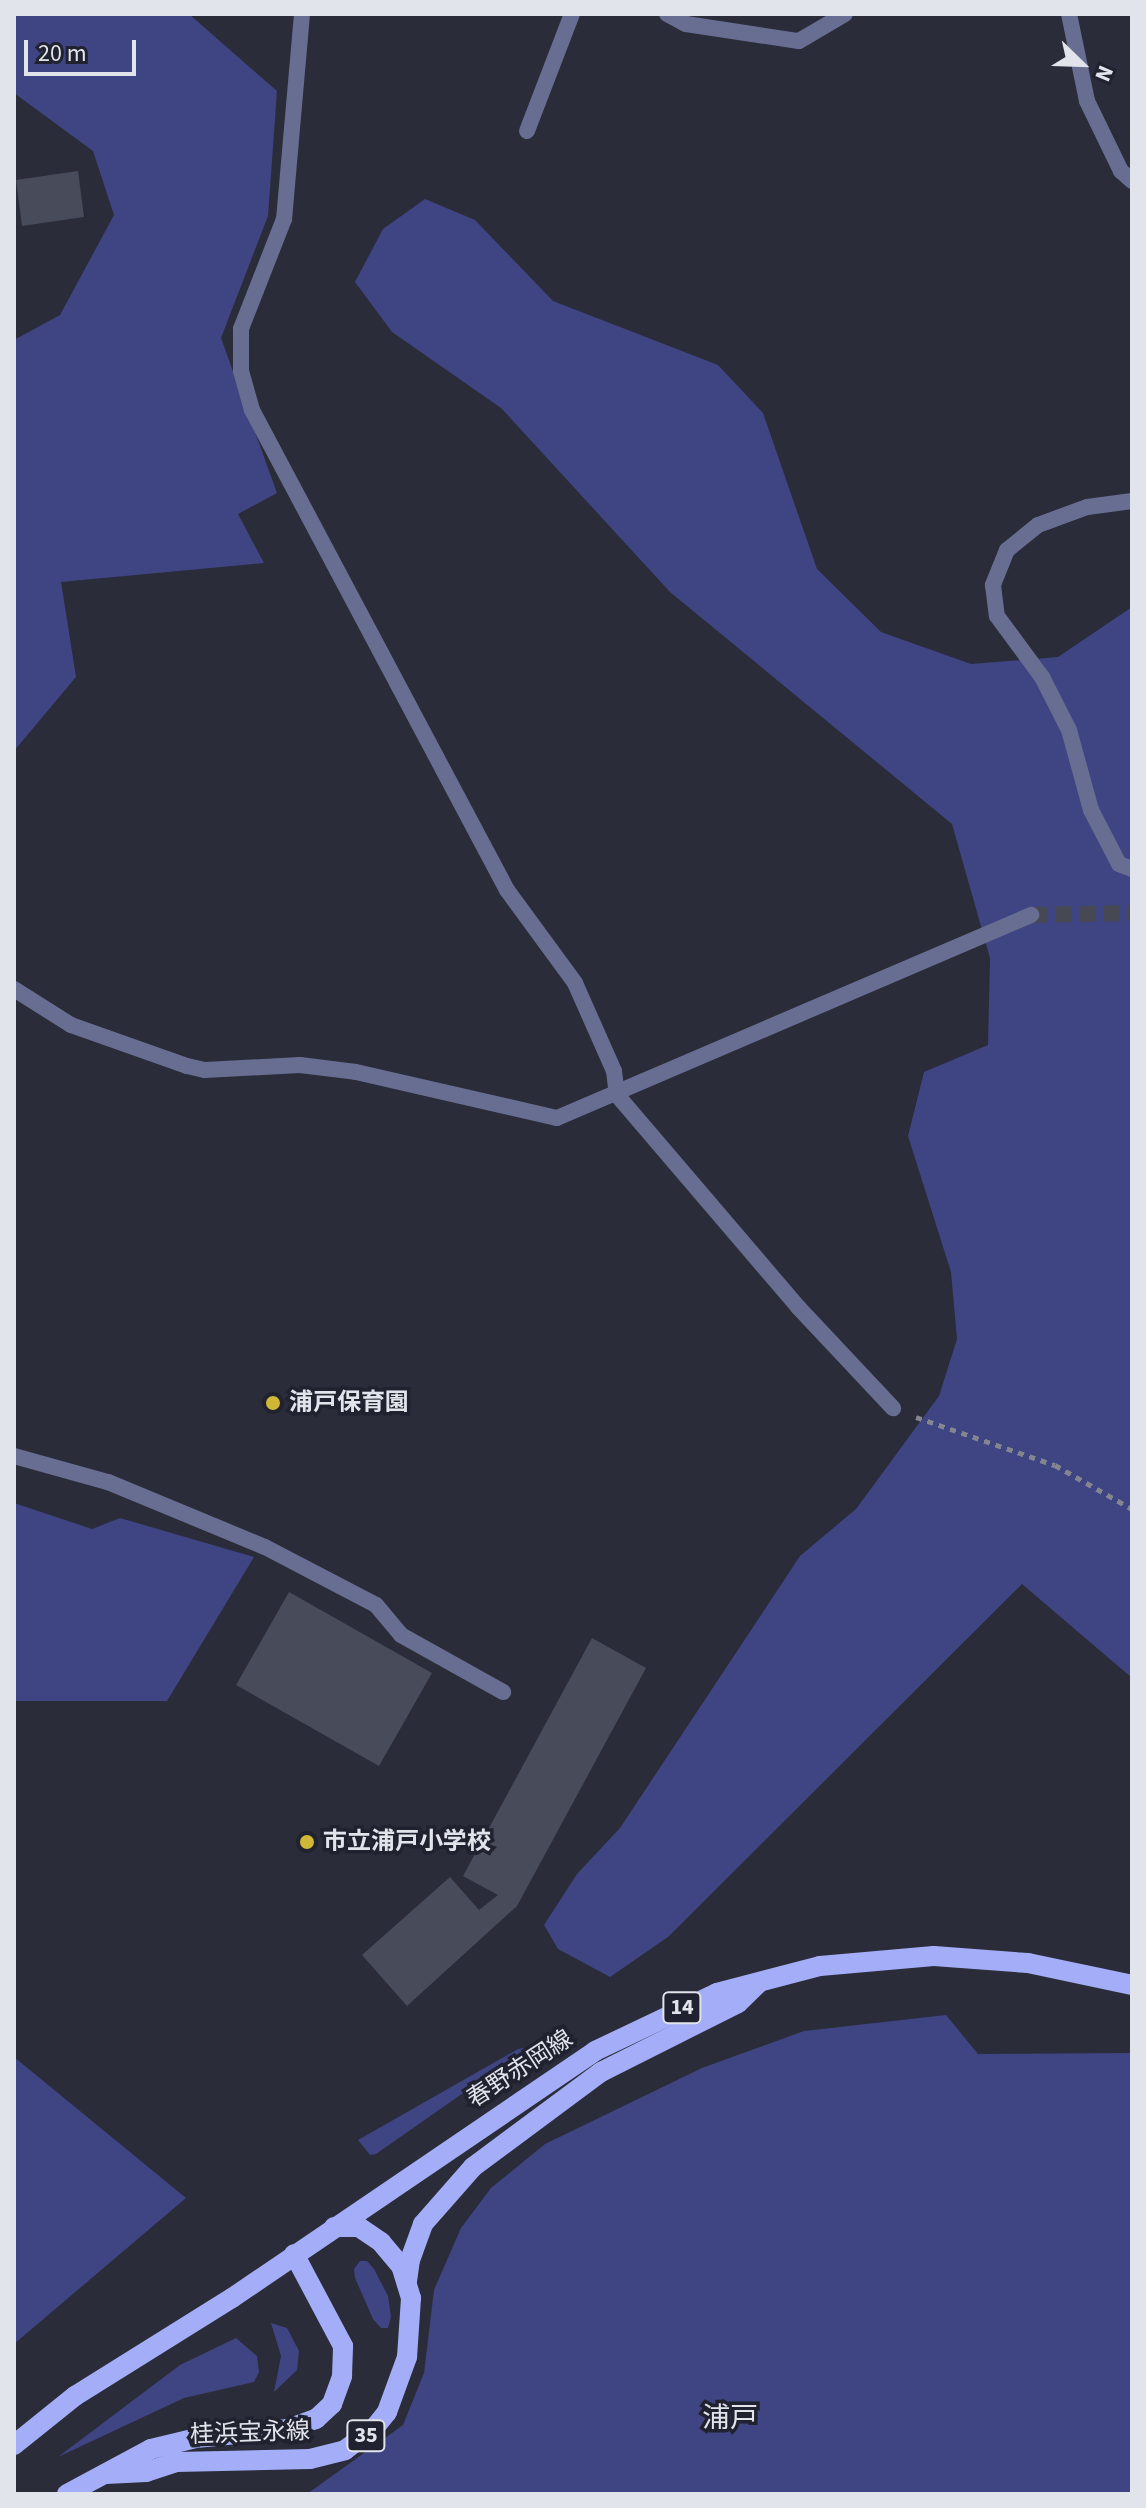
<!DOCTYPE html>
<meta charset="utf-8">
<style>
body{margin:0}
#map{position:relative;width:1146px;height:2508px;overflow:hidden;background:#2a2c39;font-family:"Source Sans 3","Noto Sans JP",sans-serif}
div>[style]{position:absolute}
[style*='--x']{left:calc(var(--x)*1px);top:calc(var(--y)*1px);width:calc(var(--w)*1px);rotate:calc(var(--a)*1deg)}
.green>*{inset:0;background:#3f4482}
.building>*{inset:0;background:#484b59}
.minor-tunnel>*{height:16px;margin-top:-8px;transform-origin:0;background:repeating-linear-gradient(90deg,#464854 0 16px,transparent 0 24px)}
.path>*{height:5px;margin-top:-2.5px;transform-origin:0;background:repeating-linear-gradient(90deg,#83858f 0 6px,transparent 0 12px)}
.service>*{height:16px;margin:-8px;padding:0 8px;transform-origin:8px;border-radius:8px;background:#686e92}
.minor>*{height:16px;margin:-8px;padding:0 8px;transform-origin:8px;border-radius:8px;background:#686e92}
.primary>*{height:20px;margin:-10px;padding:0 10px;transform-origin:10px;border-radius:10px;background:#a4aef8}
.dots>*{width:22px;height:22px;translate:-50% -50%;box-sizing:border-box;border:4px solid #20222f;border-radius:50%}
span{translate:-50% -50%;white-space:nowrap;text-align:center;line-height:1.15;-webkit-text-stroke:7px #20222f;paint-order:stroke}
.shield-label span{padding:2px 6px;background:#20222f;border:2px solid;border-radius:6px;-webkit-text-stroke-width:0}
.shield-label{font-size:22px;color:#e2e4ec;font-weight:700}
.poi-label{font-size:24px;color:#e2e4ec;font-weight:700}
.left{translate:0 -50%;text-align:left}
.street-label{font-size:24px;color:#e2e4ec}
.quarter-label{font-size:28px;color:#e2e4ec}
.frame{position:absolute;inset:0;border:16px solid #e2e4ec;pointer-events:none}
.north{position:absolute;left:1042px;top:24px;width:80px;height:80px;-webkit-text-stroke:6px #20222f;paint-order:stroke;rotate:113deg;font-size:22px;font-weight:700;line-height:32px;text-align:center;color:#e2e4ec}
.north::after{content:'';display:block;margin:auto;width:28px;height:36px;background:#e2e4ec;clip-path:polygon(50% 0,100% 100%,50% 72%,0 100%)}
.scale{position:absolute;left:24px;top:40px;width:112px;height:36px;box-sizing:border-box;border:4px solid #e2e4ec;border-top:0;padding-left:10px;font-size:24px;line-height:28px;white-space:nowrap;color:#e2e4ec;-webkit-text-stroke:6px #20222f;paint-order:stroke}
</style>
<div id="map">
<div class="green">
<i style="clip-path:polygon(14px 14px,189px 14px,277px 91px,268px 216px,221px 338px,277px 493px,238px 514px,264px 563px,61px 582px,76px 677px,14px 751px,14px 340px,60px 315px,114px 215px,93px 151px,14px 93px)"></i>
<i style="clip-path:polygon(425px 199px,475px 220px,553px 301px,718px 365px,763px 413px,817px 569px,881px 632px,971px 664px,1058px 657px,1132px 607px,1132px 1678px,1022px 1584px,668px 1937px,610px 1977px,558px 1949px,544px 1925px,577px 1874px,620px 1828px,800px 1556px,856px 1509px,939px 1396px,957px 1339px,951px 1272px,908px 1136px,924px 1072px,988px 1045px,990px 958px,952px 824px,670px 592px,501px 408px,392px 332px,355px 282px,383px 229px)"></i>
<i style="clip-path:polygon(14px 1503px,92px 1529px,120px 1518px,254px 1557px,167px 1701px,14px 1701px)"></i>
<i style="clip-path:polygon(946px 2015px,978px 2054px,1132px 2053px,1132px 2494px,307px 2494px,403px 2425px,424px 2373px,434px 2290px,461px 2228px,491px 2188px,545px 2144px,702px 2068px,804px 2031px)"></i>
<i style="clip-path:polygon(529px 2047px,376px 2154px,370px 2155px,358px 2140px,518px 2049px)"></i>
<i style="clip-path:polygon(14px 2057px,186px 2198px,14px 2344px)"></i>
<i style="clip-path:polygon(360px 2261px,367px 2261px,374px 2269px,388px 2296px,391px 2317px,388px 2328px,381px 2328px,373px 2319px,355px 2278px,354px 2269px)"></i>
<i style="clip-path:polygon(271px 2323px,287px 2328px,299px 2351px,297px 2370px,274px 2392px,281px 2356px)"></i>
<i style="clip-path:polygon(236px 2338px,257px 2356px,259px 2372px,254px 2382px,184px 2398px,58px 2457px,180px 2365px)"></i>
</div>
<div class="building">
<i style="clip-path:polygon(78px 171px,84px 217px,22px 226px,16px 180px)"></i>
<i style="clip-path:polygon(289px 1592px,432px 1673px,379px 1766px,236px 1685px)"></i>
<i style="clip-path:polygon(592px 1638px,646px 1668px,517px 1906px,407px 2006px,362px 1955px,450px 1877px,479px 1910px,498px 1895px,463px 1876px)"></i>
</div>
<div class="minor-tunnel">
<i style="--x:1031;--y:915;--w:101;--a:-1.1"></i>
</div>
<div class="path">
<i style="--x:916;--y:1417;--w:147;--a:19.1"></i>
<i style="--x:1055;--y:1465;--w:89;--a:29.7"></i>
</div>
<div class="service">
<i style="--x:667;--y:14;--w:21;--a:28"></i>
<i style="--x:686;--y:24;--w:114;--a:8.6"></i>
<i style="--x:799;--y:41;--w:53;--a:-30.4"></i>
<i style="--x:527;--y:131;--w:125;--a:-69"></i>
<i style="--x:265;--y:1547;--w:125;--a:27.6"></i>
<i style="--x:376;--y:1605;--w:39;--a:50"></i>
<i style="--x:401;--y:1635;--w:117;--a:29.2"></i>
</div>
<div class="minor">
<i style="--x:302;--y:14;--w:206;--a:95"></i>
<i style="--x:284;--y:219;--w:118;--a:111.4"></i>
<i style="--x:241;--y:329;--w:42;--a:90"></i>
<i style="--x:241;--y:371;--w:41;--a:74.2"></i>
<i style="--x:252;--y:410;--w:544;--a:62.02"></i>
<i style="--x:507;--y:890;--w:115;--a:53.8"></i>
<i style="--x:575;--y:983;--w:96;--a:66.1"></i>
<i style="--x:614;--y:1071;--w:24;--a:83"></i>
<i style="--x:617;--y:1095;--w:279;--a:49.5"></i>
<i style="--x:798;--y:1307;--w:139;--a:46.8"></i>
<i style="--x:1069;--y:14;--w:89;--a:78.3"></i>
<i style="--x:1087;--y:101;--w:78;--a:64.1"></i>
<i style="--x:1121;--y:171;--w:15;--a:42"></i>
<i style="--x:1132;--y:501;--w:45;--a:172.4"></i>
<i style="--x:1087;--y:507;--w:52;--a:159.8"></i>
<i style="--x:1038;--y:525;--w:40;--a:141"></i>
<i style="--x:1007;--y:550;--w:38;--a:112"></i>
<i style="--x:993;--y:585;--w:31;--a:83"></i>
<i style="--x:997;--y:616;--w:76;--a:53.6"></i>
<i style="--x:1042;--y:677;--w:59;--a:63"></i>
<i style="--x:1069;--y:730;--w:83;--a:74.6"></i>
<i style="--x:1091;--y:810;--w:61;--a:62.6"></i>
<i style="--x:1119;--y:864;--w:14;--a:21"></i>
<i style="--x:14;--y:989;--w:67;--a:32.3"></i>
<i style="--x:71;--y:1025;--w:123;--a:19.5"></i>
<i style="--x:187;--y:1066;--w:18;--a:13"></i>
<i style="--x:205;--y:1070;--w:95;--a:-3"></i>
<i style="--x:300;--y:1065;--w:56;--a:7.1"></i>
<i style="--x:356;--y:1072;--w:206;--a:12.9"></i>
<i style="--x:557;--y:1118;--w:516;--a:-23.18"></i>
<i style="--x:14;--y:1456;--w:98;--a:15.5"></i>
<i style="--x:108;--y:1482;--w:170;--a:22.5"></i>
</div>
<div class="primary">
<i style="--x:407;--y:2281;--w:21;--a:-82"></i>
<i style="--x:410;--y:2260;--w:38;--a:-70"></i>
<i style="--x:423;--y:2224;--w:76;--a:-48.7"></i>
<i style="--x:473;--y:2167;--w:159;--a:-36.6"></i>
<i style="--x:601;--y:2072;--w:153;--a:-26.7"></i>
<i style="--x:738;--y:2003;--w:28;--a:-44"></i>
<i style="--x:14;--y:2445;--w:78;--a:-38.8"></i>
<i style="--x:75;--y:2396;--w:185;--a:-32"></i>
<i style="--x:232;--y:2298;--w:439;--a:-34.2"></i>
<i style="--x:595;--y:2051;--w:135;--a:-25.4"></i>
<i style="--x:717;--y:1993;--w:106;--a:-14.7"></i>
<i style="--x:820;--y:1966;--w:114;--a:-5"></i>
<i style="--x:934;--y:1956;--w:94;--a:4.3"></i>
<i style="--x:1028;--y:1963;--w:106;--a:11.9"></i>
<i style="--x:106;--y:2474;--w:40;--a:-2.9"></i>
<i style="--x:146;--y:2472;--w:32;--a:-18"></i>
<i style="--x:176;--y:2462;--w:134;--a:-1.3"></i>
<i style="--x:310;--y:2459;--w:36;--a:-14"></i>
<i style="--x:345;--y:2450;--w:38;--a:-37"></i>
<i style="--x:375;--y:2427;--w:19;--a:-51"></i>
<i style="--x:387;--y:2412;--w:59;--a:-70"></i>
<i style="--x:407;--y:2357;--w:59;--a:-86.1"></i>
<i style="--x:411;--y:2298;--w:34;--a:-107"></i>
<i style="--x:401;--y:2266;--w:31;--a:-130"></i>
<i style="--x:381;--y:2242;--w:27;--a:-146"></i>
<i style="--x:359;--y:2227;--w:25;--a:180"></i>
<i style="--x:67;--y:2494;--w:95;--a:-28.2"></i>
<i style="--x:151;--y:2449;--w:46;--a:-13.7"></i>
<i style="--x:196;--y:2438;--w:92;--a:-5.6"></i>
<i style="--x:288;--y:2429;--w:30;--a:-20"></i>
<i style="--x:316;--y:2419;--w:22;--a:-43"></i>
<i style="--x:332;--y:2404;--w:30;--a:-70"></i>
<i style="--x:342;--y:2376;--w:30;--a:-88"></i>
<i style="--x:343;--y:2346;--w:104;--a:-118"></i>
</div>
<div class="dots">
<i style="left:273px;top:1403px;background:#d0b736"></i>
<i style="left:307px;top:1842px;background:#d0b736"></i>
</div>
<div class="shield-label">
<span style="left:682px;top:2008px">14</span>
<span style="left:366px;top:2436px">35</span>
</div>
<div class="poi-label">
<span class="left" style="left:289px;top:1403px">浦戸保育園</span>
<span class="left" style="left:323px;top:1842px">市立浦戸小学校</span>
</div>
<div class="street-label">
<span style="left:520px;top:2069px;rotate:-33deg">春野赤岡線</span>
<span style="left:250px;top:2433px;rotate:-2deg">桂浜宝永線</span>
</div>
<div class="quarter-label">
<span style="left:730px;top:2418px">浦戸</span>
</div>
<div class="frame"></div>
<div class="north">N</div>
<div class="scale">20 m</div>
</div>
